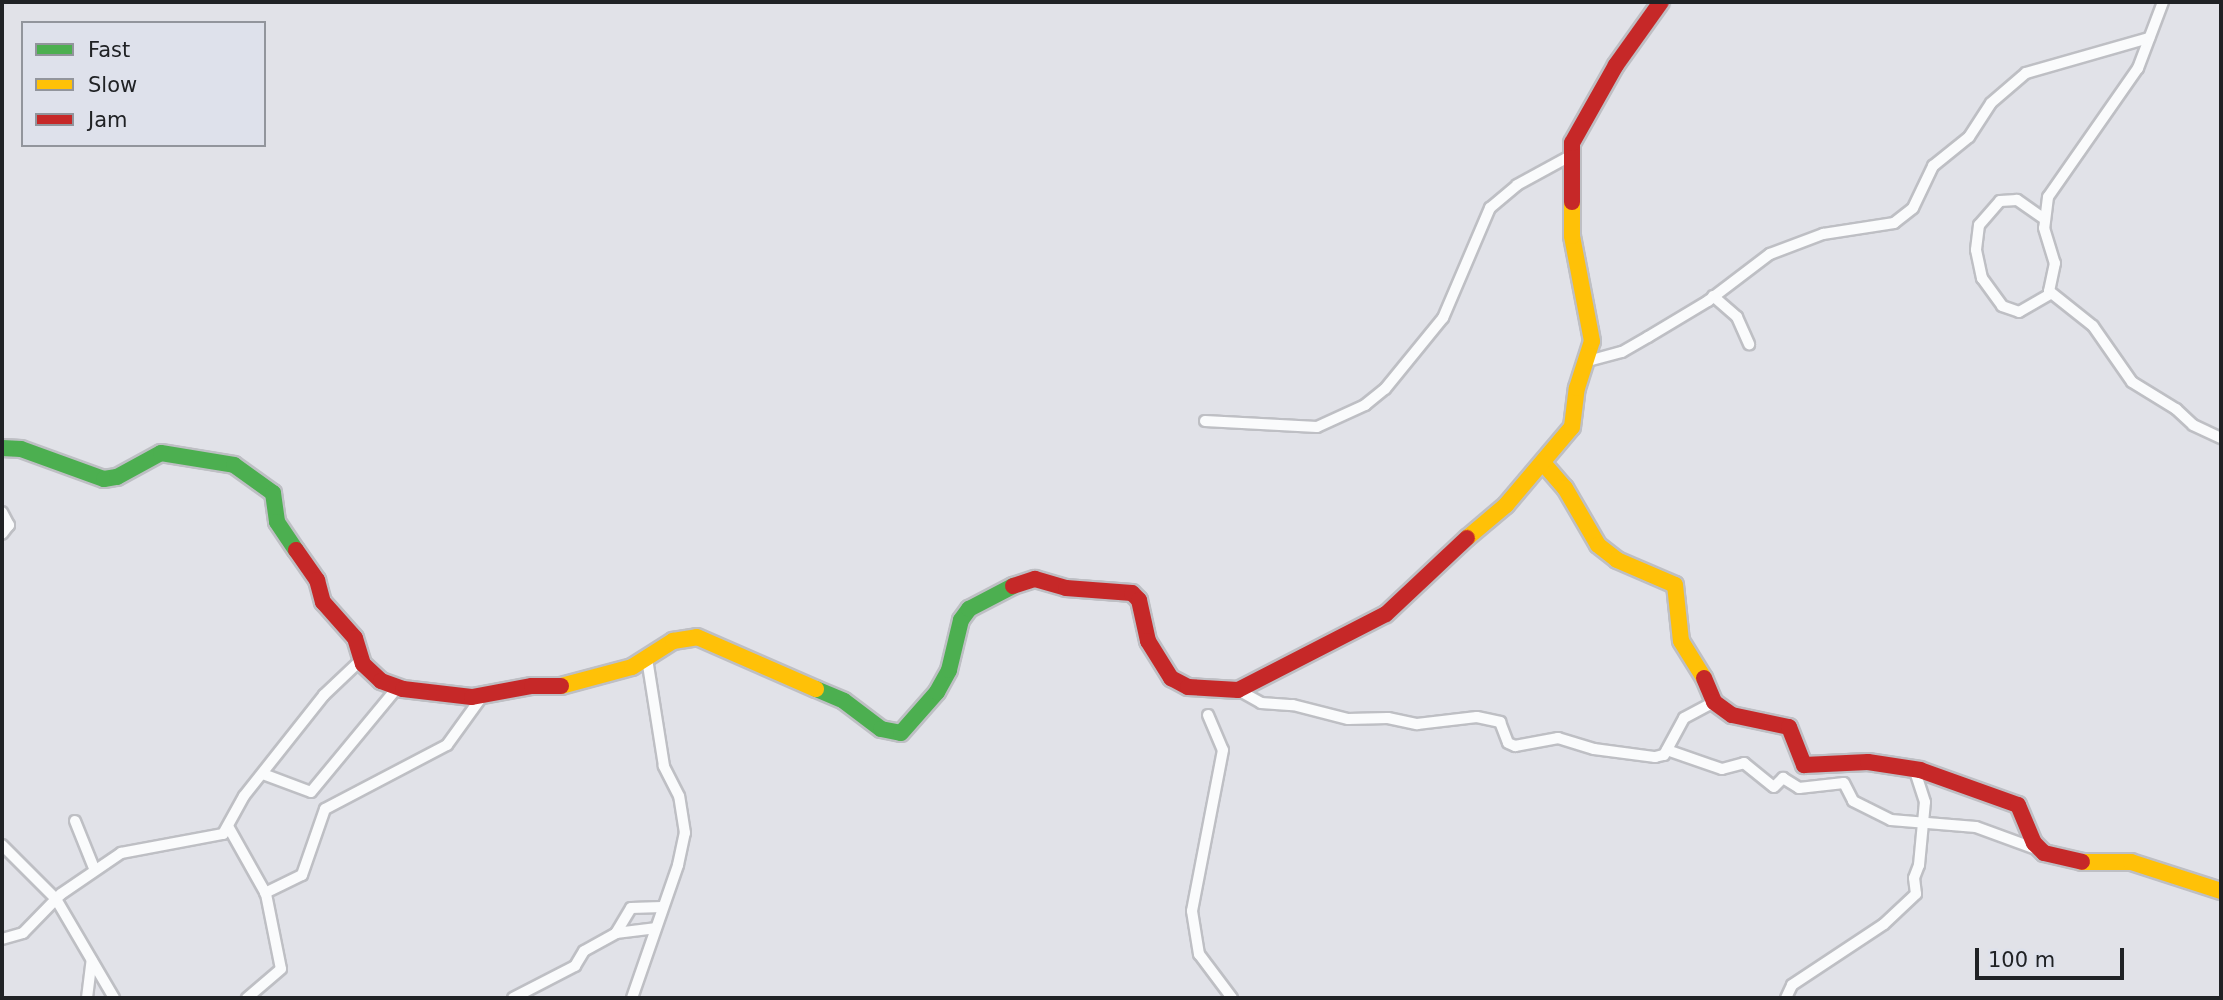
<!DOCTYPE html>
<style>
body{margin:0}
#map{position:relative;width:2223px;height:1000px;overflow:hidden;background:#e1e2e8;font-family:"DejaVu Sans",sans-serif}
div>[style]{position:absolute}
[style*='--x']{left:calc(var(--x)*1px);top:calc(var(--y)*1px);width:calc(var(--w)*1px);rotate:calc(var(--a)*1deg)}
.roads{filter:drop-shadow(2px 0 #bebfc4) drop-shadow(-2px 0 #bebfc4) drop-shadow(0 2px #bebfc4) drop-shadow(0 -2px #bebfc4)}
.street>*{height:10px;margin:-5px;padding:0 5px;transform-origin:5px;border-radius:5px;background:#fafbfc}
.fast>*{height:16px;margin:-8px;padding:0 8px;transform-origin:8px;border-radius:8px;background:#4caf50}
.slow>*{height:16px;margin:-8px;padding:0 8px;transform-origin:8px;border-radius:8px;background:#ffc107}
.jam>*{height:16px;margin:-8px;padding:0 8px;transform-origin:8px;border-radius:8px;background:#c62828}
span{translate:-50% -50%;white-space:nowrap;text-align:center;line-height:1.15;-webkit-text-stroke:6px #dee1eb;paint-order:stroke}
.frame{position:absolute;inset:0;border:4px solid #202225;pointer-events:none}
.legend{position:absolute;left:21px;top:21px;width:245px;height:126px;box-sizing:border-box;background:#dee1eb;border:2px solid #92959c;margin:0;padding:9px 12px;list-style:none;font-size:21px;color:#202225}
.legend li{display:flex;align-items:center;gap:14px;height:35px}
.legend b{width:35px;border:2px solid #92959c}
.scale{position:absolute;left:1975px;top:948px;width:149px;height:32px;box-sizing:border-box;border:4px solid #202225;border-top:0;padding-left:9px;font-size:21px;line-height:24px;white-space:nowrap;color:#202225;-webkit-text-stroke:5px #dee1eb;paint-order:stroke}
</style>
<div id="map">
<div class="roads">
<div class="street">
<i style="--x:2163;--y:2;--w:71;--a:110.7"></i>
<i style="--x:2138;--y:68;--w:157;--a:124.9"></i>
<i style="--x:2048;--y:197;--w:31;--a:97"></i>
<i style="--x:2044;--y:228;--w:37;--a:73"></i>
<i style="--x:2055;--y:263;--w:29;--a:102"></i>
<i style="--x:2049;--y:291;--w:56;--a:38.5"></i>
<i style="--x:2093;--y:326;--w:68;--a:55.1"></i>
<i style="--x:2132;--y:382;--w:52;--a:31.5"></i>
<i style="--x:2176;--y:409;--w:23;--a:43"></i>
<i style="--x:2193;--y:425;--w:31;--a:25"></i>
<i style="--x:2043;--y:218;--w:32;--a:-145"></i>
<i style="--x:2017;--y:200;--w:17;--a:177"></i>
<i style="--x:2000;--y:201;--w:32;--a:131"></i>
<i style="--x:1979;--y:225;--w:25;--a:97"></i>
<i style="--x:1976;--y:250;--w:29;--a:78"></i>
<i style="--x:1982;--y:278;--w:34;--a:54"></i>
<i style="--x:2002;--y:306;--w:18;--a:19"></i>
<i style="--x:2019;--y:312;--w:36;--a:-30"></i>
<i style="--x:1713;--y:296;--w:32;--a:41"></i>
<i style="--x:1737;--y:317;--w:30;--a:66"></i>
<i style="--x:1588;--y:361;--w:35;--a:-15"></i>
<i style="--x:1622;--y:352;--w:30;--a:-30"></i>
<i style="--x:1648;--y:337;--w:70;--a:-31"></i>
<i style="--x:1708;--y:301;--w:78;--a:-37.2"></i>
<i style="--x:1770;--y:254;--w:57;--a:-20.7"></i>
<i style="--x:1823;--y:234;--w:72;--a:-8.8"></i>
<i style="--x:1894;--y:223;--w:24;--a:-38"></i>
<i style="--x:1913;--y:208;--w:47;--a:-64.5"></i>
<i style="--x:1933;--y:166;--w:46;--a:-38.9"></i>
<i style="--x:1969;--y:137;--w:40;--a:-57.1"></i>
<i style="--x:1991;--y:103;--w:46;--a:-40.6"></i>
<i style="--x:2026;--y:73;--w:128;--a:-15.9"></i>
<i style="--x:1205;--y:421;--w:112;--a:3.1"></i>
<i style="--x:1317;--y:427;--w:53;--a:-24.6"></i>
<i style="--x:1365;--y:405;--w:26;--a:-39"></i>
<i style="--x:1385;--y:389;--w:92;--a:-50.8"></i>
<i style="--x:1443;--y:318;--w:120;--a:-66.9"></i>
<i style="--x:1490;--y:208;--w:35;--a:-40"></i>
<i style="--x:1517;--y:185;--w:60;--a:-28.7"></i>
<i style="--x:2;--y:512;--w:15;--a:62"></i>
<i style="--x:9;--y:525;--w:11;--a:128"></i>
<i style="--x:1238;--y:690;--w:26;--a:29"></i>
<i style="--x:1261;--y:703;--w:32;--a:4"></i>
<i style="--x:1293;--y:705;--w:57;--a:14.3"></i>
<i style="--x:1348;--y:719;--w:40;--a:-1.4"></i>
<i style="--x:1388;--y:718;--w:30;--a:12"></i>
<i style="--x:1417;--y:724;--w:60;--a:-6.7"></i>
<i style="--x:1477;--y:717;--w:24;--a:12"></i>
<i style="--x:1500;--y:722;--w:22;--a:69"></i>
<i style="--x:1508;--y:743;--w:8;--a:23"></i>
<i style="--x:1515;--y:746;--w:44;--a:-10.5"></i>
<i style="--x:1558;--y:738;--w:38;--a:17"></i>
<i style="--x:1594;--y:749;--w:62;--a:7.5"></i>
<i style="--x:1655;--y:757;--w:9;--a:-13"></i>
<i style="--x:1664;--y:755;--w:42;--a:-61.6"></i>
<i style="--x:1684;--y:718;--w:34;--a:-28"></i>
<i style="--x:1208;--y:715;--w:38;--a:67"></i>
<i style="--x:1223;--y:750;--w:164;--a:100.9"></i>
<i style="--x:1192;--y:911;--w:44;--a:80.8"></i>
<i style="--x:1199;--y:954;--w:55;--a:53.1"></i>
<i style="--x:1667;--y:750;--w:58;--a:19.1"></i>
<i style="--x:1722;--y:769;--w:23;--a:-15"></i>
<i style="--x:1744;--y:763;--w:38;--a:39"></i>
<i style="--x:1774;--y:787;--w:13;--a:-45"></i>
<i style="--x:1783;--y:778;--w:19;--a:32"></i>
<i style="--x:1799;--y:788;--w:45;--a:-6.3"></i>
<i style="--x:1844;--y:783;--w:20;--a:63"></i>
<i style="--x:1853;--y:801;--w:42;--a:26.6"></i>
<i style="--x:1891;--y:820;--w:85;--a:4.7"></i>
<i style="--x:1976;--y:827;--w:67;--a:20.1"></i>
<i style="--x:263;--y:774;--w:51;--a:20.6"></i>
<i style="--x:311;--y:792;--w:136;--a:-50.4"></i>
<i style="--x:75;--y:821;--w:51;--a:68"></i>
<i style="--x:229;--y:828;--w:76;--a:60.7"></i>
<i style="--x:266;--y:894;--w:76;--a:78.7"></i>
<i style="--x:281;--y:969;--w:45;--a:139.5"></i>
<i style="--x:2;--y:845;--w:76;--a:45"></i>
<i style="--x:56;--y:899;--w:115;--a:59.6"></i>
<i style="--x:265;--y:893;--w:41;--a:-25.9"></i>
<i style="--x:302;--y:875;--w:70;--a:-70.8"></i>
<i style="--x:325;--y:809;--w:138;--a:-27.7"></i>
<i style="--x:447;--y:745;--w:62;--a:-54.2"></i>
<i style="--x:616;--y:933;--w:39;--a:-7"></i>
<i style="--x:2;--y:939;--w:22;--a:-16"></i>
<i style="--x:23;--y:933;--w:54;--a:-45.7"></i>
<i style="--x:61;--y:894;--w:73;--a:-34.3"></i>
<i style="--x:121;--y:853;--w:104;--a:-10.6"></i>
<i style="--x:223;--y:834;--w:43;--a:-61.1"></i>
<i style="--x:244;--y:796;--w:129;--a:-51.6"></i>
<i style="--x:324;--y:695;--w:51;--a:-43.4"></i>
<i style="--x:87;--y:998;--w:38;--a:-83"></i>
<i style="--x:513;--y:998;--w:70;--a:-27.3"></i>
<i style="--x:575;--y:966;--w:17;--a:-59"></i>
<i style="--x:584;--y:951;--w:37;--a:-29"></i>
<i style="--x:616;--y:933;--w:29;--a:-59"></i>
<i style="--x:631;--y:908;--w:31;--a:-2"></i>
<i style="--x:632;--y:998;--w:141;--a:-70.9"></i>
<i style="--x:678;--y:865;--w:33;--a:-78"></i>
<i style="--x:685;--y:833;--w:37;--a:-99"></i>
<i style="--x:679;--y:796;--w:34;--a:-117"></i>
<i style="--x:664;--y:766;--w:108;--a:-99"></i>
<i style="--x:1786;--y:998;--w:14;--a:-65"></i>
<i style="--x:1792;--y:985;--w:110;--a:-33.5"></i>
<i style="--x:1884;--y:924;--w:44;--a:-43.2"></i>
<i style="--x:1916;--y:894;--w:16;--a:-97"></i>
<i style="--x:1914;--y:878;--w:14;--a:-69"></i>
<i style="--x:1919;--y:865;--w:63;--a:-84.6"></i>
<i style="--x:1925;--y:802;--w:36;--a:-108"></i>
</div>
<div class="fast">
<i style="--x:2;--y:448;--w:19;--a:3"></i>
<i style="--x:21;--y:449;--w:88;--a:19.9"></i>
<i style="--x:104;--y:479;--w:13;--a:-9"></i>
<i style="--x:117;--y:477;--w:50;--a:-28.6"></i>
<i style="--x:161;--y:453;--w:74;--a:9.3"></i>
<i style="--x:234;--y:465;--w:48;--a:35.7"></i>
<i style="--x:273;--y:493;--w:29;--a:82"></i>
<i style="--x:277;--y:522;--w:34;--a:56"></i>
<i style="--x:816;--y:689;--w:30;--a:23"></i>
<i style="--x:844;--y:701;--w:46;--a:37.1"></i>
<i style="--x:881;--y:729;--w:20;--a:11"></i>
<i style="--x:901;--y:733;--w:55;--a:-48.7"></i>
<i style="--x:937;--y:692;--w:25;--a:-61"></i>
<i style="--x:949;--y:670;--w:51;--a:-76.5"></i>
<i style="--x:961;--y:620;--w:14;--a:-54"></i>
<i style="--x:969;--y:609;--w:50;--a:-27.6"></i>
</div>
<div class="slow">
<i style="--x:1544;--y:464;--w:32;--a:49"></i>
<i style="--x:1565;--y:488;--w:66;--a:59.9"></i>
<i style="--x:1598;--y:545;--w:24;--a:38"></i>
<i style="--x:1617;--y:560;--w:63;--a:23.3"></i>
<i style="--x:1675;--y:585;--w:56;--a:83.9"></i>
<i style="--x:1681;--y:641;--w:44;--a:58.1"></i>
<i style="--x:1467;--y:538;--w:51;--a:-40.2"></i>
<i style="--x:1506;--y:505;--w:102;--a:-49.8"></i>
<i style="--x:1572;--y:427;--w:39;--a:-83"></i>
<i style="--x:1577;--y:388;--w:49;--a:-72.3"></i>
<i style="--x:1592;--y:341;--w:107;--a:-100.8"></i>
<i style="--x:1572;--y:236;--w:34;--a:-90"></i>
<i style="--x:561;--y:686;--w:73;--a:-15"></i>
<i style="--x:632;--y:667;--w:49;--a:-32.4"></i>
<i style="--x:673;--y:641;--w:24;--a:-9"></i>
<i style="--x:697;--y:637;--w:130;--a:23.6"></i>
<i style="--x:2082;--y:862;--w:49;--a:0"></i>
<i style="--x:2131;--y:862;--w:95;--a:17.9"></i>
</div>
<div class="jam">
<i style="--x:1572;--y:202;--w:59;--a:-90"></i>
<i style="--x:1572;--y:143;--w:90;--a:-60.6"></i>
<i style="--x:1616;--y:65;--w:77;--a:-54.5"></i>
<i style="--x:296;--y:550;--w:37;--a:55"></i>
<i style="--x:317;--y:580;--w:23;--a:75"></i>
<i style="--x:323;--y:602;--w:48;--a:48.4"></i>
<i style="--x:355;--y:638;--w:27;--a:73"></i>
<i style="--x:363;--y:664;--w:25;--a:43"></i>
<i style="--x:381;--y:681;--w:23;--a:20"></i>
<i style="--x:403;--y:689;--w:69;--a:6.6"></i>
<i style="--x:472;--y:697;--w:61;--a:-10.4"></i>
<i style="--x:532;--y:686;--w:29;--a:0"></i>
<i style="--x:1013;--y:586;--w:23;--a:-18"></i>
<i style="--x:1035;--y:579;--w:32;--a:16"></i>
<i style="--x:1066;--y:588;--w:66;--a:4.3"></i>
<i style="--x:1132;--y:593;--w:10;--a:45"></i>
<i style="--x:1139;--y:600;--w:42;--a:77.6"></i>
<i style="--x:1148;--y:641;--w:44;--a:58.1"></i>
<i style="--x:1171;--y:678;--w:19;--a:28"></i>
<i style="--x:1188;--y:687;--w:50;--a:3.4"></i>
<i style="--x:1238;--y:690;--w:166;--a:-27.2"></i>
<i style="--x:1386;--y:614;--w:111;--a:-43.2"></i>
<i style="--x:1704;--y:678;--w:26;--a:67"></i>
<i style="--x:1714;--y:702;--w:22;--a:36"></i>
<i style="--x:1732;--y:715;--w:58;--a:11.9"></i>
<i style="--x:1789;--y:727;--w:41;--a:68.5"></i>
<i style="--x:1804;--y:765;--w:64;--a:-2.7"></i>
<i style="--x:1868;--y:762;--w:53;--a:8.7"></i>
<i style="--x:1920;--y:770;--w:104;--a:19.7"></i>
<i style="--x:2018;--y:805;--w:41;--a:67.2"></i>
<i style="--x:2034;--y:843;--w:14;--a:45"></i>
<i style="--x:2044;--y:853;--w:39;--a:13"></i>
</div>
</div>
<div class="frame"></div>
<ul class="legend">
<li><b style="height:9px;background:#4caf50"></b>Fast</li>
<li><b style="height:9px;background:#ffc107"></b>Slow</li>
<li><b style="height:9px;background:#c62828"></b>Jam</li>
</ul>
<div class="scale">100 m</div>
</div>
